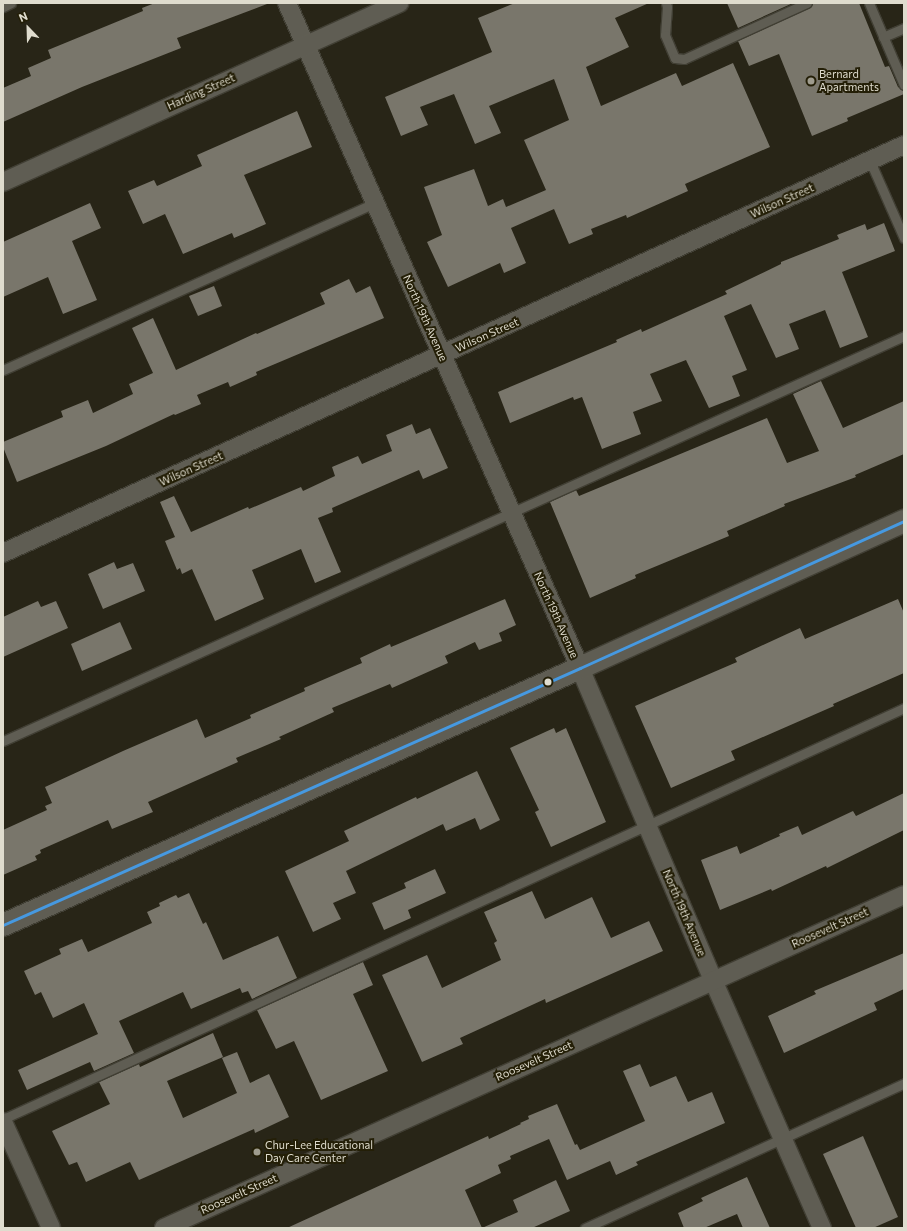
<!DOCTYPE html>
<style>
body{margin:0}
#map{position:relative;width:907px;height:1231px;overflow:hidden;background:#282517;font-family:Commissioner,sans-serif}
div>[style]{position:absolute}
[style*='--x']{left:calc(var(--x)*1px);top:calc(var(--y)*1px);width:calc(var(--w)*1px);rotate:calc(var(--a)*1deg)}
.building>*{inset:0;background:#79766b}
.roads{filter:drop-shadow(1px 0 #413f34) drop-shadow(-1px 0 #413f34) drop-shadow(0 1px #413f34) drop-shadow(0 -1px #413f34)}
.service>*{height:9px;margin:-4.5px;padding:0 4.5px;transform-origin:4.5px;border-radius:4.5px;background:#5f5d53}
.minor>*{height:18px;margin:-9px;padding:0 9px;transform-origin:9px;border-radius:9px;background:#5f5d53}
.tertiary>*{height:22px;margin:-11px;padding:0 11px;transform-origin:11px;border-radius:11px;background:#5f5d53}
.bus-1>*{height:3px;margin:-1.5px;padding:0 1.5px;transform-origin:1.5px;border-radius:1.5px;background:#4699e1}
.dots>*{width:11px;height:11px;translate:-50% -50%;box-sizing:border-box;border:2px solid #241f07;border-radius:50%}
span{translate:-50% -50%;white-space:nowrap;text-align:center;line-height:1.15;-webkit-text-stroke:4px #241f07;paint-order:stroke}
.poi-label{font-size:11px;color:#dfdcce}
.left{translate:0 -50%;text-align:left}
.street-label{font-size:11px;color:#dfdcce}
.frame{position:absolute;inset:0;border:4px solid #dfdcce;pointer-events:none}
.north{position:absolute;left:8px;top:8px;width:40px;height:40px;-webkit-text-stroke:3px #241f07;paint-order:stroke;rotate:337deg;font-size:11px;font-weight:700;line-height:16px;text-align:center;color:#dfdcce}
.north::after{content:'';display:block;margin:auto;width:14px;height:18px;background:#dfdcce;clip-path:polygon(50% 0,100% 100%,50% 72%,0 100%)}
</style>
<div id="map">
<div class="building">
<i style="clip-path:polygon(155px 3px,267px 4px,177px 38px,181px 48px,82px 87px,3px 122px,3px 88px,31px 76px,28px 68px,51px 58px,48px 50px,143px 11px,142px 8px)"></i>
<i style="clip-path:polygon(515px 3px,649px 3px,615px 18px,629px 47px,586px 67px,601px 106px,676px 73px,682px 86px,733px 63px,770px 147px,685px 184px,688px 191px,627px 218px,626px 215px,591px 229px,593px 234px,569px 244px,554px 209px,511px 228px,526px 263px,504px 273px,500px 263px,448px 287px,427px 242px,442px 235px,424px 187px,474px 169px,488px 206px,503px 199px,506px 207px,546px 190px,524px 140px,569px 120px,554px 79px,489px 106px,501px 133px,475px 144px,454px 94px,420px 107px,428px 125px,401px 136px,385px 97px,492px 52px,478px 18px)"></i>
<i style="clip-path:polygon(727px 3px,793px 3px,738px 28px)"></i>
<i style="clip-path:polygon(813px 3px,859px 3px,885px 67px,889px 66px,898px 87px,904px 91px,904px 94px,847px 118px,848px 121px,812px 136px,779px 54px,749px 66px,738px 41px,809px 8px)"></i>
<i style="clip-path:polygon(297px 111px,312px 147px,244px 175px,266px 224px,234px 238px,232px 233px,183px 254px,165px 214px,143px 224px,128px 191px,154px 180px,157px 186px,202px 166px,197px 155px)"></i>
<i style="clip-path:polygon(90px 203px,101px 228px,72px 241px,97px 300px,63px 314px,48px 277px,3px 297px,3px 242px)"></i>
<i style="clip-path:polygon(884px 223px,895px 251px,842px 272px,868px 337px,840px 348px,825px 310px,789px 324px,799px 349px,776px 358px,751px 304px,724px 316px,747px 370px,732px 376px,740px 396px,709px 408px,686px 360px,650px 374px,662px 401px,633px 412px,641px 434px,602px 449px,582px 397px,574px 400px,573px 397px,510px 423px,498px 392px,617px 342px,616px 340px,641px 329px,642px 332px,727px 294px,725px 291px,781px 264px,781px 262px,839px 239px,837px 235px,865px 224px,867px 230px)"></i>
<i style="clip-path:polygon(349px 279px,356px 293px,370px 286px,384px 318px,256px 372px,257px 375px,230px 387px,228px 382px,197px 395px,201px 404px,175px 415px,174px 414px,106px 446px,17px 482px,3px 447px,3px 442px,63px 417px,61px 411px,88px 400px,93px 413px,133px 394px,129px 384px,153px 373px,132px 328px,153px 318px,176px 370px,256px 333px,257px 334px,325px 304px,320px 293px)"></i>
<i style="clip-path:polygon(214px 286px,222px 306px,198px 316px,189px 296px)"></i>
<i style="clip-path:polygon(821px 381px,843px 428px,904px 401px,904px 454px,855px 475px,856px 477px,784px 504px,785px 506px,727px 531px,729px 536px,635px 575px,636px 578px,590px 598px,550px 502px,576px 490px,579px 496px,767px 418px,787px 463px,819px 451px,793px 394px)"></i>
<i style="clip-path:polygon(412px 424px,416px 434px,430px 428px,448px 468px,423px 479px,419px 470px,332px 508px,333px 512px,318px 518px,341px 572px,315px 583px,301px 549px,252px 570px,264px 599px,215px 621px,192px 569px,182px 574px,180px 568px,177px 570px,165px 541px,175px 537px,160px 502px,174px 496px,191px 532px,248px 507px,249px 509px,301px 487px,303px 491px,335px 476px,332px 467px,358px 456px,362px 464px,392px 451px,386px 435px)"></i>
<i style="clip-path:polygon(114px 562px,117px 569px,133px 563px,145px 591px,103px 609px,88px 574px)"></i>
<i style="clip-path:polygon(505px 599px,516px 625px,499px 633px,502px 641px,479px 650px,475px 642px,445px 656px,448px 663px,392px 688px,390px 684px,332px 708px,334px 712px,279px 737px,281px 739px,236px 758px,238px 762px,148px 802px,153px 812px,112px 829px,108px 820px,40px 850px,41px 853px,35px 856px,37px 860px,3px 875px,3px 830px,47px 810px,45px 806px,52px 803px,45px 787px,123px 751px,197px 719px,205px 738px,251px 718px,250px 715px,305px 691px,304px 688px,362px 663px,360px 658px,390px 644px,391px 647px)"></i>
<i style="clip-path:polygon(898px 599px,904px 613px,904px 673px,833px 704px,834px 706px,731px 751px,735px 760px,671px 788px,635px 706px,737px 662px,735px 658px,800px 628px,805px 639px)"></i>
<i style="clip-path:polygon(38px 601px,41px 607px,56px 601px,68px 628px,3px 657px,3px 617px)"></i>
<i style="clip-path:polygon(120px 622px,132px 649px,82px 671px,71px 644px)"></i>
<i style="clip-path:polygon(554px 728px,556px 733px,566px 728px,606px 822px,551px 847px,535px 812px,539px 810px,510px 748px)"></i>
<i style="clip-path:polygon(477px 771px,500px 820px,480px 830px,475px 818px,446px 831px,443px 824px,346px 871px,356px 893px,333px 903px,341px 919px,313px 932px,285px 871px,349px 841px,344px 831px,416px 797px,417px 799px)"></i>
<i style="clip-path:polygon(904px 793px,904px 830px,827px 868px,826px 866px,772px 891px,771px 889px,720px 910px,701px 860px,737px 846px,740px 854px,780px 836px,779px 834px,798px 826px,802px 835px,853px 811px,856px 816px)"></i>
<i style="clip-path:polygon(435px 869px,446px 893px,408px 910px,411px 918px,384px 930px,372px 903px,406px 888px,404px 883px)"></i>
<i style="clip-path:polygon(532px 891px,545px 919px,592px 897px,611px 938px,649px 921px,663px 951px,546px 1003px,545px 999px,460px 1038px,463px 1044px,422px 1062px,382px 975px,427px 955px,442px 988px,501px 960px,494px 943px,497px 941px,484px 912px)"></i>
<i style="clip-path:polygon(189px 893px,203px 924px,206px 922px,223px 960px,278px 936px,297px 978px,252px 999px,248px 991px,242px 993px,240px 988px,191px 1009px,183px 992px,119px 1021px,134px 1053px,94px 1071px,90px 1062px,27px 1090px,18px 1070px,98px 1034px,84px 1003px,53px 1018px,41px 992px,35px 995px,24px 971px,61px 954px,59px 949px,82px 939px,88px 952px,152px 923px,147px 912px,160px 906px,159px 903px,176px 895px,178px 898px)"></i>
<i style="clip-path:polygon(904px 953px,904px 989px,874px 1003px,877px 1010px,784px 1053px,768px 1016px,816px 994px,814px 991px)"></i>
<i style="clip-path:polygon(363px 962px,373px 985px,353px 994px,388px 1071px,321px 1100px,294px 1041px,276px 1049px,257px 1010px)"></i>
<i style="clip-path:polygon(213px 1033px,223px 1057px,167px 1081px,183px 1118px,237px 1093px,222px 1058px,237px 1052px,250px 1083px,269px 1074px,289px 1117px,255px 1133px,254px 1129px,139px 1180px,130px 1162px,86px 1182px,77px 1162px,69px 1165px,52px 1131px,110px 1104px,99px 1082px,139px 1064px,140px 1067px)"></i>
<i style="clip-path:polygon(640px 1064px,650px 1087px,676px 1076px,688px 1102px,712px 1092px,725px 1123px,636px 1162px,638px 1165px,616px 1175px,610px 1161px,567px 1180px,549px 1139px,510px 1156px,511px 1159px,498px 1165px,501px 1173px,465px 1190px,482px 1228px,518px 1212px,513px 1200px,556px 1180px,570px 1211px,532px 1228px,287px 1228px,488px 1136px,489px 1139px,521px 1124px,520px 1123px,529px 1119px,528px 1116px,557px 1104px,575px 1145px,577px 1144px,580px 1150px,645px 1121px,623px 1071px)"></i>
<i style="clip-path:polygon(863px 1136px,898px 1217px,873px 1228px,856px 1228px,823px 1154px)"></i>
<i style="clip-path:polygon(747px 1177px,770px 1228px,743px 1228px,737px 1214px,704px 1228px,684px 1228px,678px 1213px,703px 1201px,701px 1198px)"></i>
</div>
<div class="roads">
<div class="service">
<i style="--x:666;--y:3;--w:4;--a:76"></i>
<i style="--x:667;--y:7;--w:28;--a:94"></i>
<i style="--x:665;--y:35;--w:25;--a:67"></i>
<i style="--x:675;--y:58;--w:9;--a:6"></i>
<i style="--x:684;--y:59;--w:135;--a:-24.5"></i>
<i style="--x:869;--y:3;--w:89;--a:66.9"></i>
<i style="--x:3;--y:7;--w:9;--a:-27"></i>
<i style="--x:883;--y:37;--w:23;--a:-23"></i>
<i style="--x:870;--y:161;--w:84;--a:66.2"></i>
<i style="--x:3;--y:370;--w:408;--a:-24.2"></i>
<i style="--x:3;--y:741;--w:988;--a:-24.2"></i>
<i style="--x:3;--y:1119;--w:990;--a:-24.52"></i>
<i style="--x:585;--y:1228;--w:350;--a:-24.4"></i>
</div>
<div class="minor">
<i style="--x:287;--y:3;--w:727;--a:66.22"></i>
<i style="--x:580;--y:668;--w:339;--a:66.9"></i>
<i style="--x:713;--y:980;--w:271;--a:66.3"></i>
<i style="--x:3;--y:182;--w:435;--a:-24.3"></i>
<i style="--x:3;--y:553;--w:989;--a:-24.36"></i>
<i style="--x:3;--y:1122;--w:116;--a:65.6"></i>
<i style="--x:164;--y:1228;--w:811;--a:-24.23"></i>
</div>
<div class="tertiary">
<i style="--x:3;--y:925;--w:632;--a:-24.01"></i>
<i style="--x:580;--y:668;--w:356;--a:-24.4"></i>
</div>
</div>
<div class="bus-1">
<i style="--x:3;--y:925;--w:632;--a:-24.01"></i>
<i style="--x:580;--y:668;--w:356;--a:-24.4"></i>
</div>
<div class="dots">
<i style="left:811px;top:81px;background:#9f9c8e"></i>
<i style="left:548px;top:682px;background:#dfdcce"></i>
<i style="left:257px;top:1152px;background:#9f9c8e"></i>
</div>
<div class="poi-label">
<span class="left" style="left:819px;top:81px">Bernard<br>Apartments</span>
<span class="left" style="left:265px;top:1152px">Chur-Lee Educational<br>Day Care Center</span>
</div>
<div class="street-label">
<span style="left:201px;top:92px;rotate:-24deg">Harding Street</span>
<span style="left:782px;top:201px;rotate:-24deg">Wilson Street</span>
<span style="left:425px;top:318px;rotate:66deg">North 19th Avenue</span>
<span style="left:487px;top:335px;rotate:-24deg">Wilson Street</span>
<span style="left:191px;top:469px;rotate:-24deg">Wilson Street</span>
<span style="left:556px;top:615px;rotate:66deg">North 19th Avenue</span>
<span style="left:684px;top:913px;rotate:67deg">North 19th Avenue</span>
<span style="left:830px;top:928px;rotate:-24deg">Roosevelt Street</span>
<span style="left:534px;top:1061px;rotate:-24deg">Roosevelt Street</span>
<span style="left:239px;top:1194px;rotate:-24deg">Roosevelt Street</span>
</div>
<div class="frame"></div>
<div class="north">N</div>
</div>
